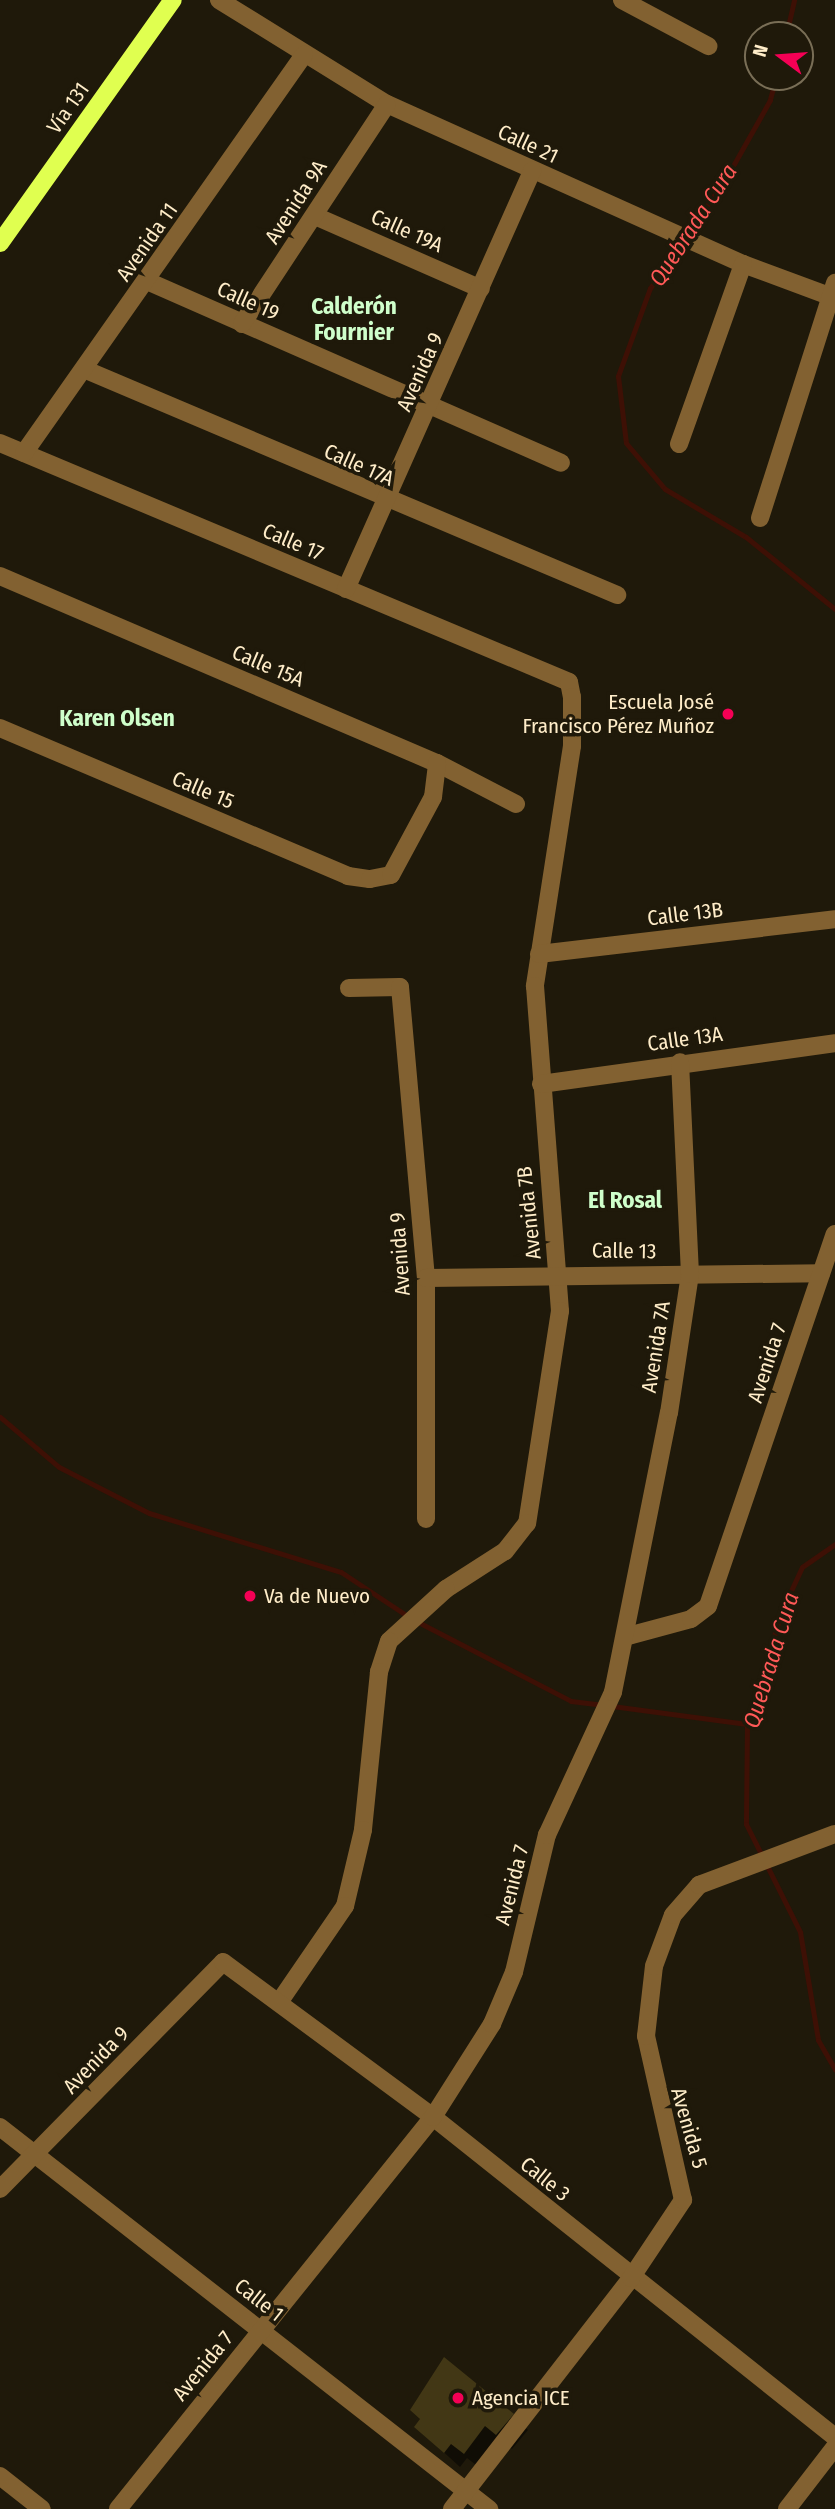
<!DOCTYPE html>
<meta charset="utf-8">
<style>
body{margin:0}
#map{position:relative;width:835px;height:2509px;overflow:hidden;background:#1f190a;font-family:"Fira Sans Condensed",sans-serif}
div>[style]{position:absolute}
[style*='--x']{left:calc(var(--x)*1px);top:calc(var(--y)*1px);width:calc(var(--w)*1px);rotate:calc(var(--a)*1deg)}
.shadow>*{inset:0;background:#0007}
.stream>*{height:5px;margin:-2.5px;padding:0 2.5px;transform-origin:2.5px;border-radius:2.5px;background:#3e1005}
.building>*{inset:0;background:#423715}
.minor>*{height:18px;margin:-9px;padding:0 9px;transform-origin:9px;border-radius:9px;background:#826131}
.major>*{height:18px;margin:-9px;padding:0 9px;transform-origin:9px;border-radius:9px;background:#e0ff50}
.dots>*{width:19px;height:19px;translate:-50% -50%;box-sizing:border-box;border:4px solid #1f190a;border-radius:50%}
span{translate:-50% -50%;white-space:nowrap;text-align:center;line-height:1.15;-webkit-text-stroke:7px #1f190a;paint-order:stroke}
.street-label{font-size:21px;color:#ffedc9}
.poi-label{font-size:21px;color:#ffedc9}
.right{translate:-100% -50%;text-align:right}
.left{translate:0 -50%;text-align:left}
.water-label{font-size:23px;color:#ff5957;font-style:italic}
.neighbourhood-label{font-size:23px;color:#cfffcb;font-weight:700}
.north{position:absolute;left:744px;top:21px;width:70px;height:70px;box-sizing:border-box;background:#1f190a;border:2px solid #796e56;border-radius:50%;rotate:286deg;font-size:19px;font-weight:700;line-height:28px;text-align:center;color:#ffedc9}
.north::after{content:'';display:block;margin:auto;width:24px;height:32px;background:#f40055;clip-path:polygon(50% 0,100% 100%,50% 72%,0 100%)}
</style>
<div id="map">
<div class="shadow">
<i style="clip-path:polygon(513px 2415px,528px 2430px,512px 2449px,501px 2440px,480px 2468px,467px 2458px,460px 2467px,416px 2427px)"></i>
</div>
<div class="stream">
<i style="--x:786;--y:35;--w:36;--a:-77"></i>
<i style="--x:776;--y:77;--w:24;--a:105"></i>
<i style="--x:770;--y:100;--w:90;--a:119.4"></i>
<i style="--x:726;--y:178;--w:134;--a:124.6"></i>
<i style="--x:650;--y:288;--w:94;--a:110"></i>
<i style="--x:618;--y:376;--w:67;--a:83.2"></i>
<i style="--x:626;--y:443;--w:60;--a:49.7"></i>
<i style="--x:665;--y:489;--w:94;--a:30.7"></i>
<i style="--x:746;--y:537;--w:114;--a:39"></i>
<i style="--x:0;--y:1417;--w:77;--a:40.3"></i>
<i style="--x:59;--y:1467;--w:101;--a:27.1"></i>
<i style="--x:149;--y:1513;--w:201;--a:17.1"></i>
<i style="--x:341;--y:1572;--w:82;--a:33.5"></i>
<i style="--x:835;--y:1544;--w:40;--a:145.1"></i>
<i style="--x:802;--y:1567;--w:47;--a:114.9"></i>
<i style="--x:782;--y:1610;--w:119;--a:107.1"></i>
<i style="--x:747;--y:1724;--w:100;--a:90.6"></i>
<i style="--x:746;--y:1824;--w:121;--a:63.4"></i>
<i style="--x:800;--y:1932;--w:109;--a:80.5"></i>
<i style="--x:818;--y:2040;--w:34;--a:60"></i>
<i style="--x:418;--y:1622;--w:172;--a:27.3"></i>
<i style="--x:571;--y:1701;--w:31;--a:7"></i>
<i style="--x:612;--y:1706;--w:136;--a:7.6"></i>
</div>
<div class="building">
<i style="clip-path:polygon(444px 2357px,514px 2414px,496px 2435px,485px 2426px,464px 2454px,451px 2444px,444px 2453px,414px 2427px,420px 2419px,410px 2410px)"></i>
</div>
<div class="minor">
<i style="--x:219;--y:0;--w:198;--a:31.8"></i>
<i style="--x:387;--y:104;--w:390;--a:24.2"></i>
<i style="--x:743;--y:264;--w:98;--a:20.3"></i>
<i style="--x:622;--y:0;--w:98;--a:28.1"></i>
<i style="--x:315;--y:216;--w:181;--a:23.7"></i>
<i style="--x:147;--y:281;--w:452;--a:23.7"></i>
<i style="--x:242;--y:324;--w:263;--a:-56.6"></i>
<i style="--x:86;--y:370;--w:577;--a:22.96"></i>
<i style="--x:0;--y:443;--w:617;--a:22.78"></i>
<i style="--x:569;--y:682;--w:15;--a:79"></i>
<i style="--x:572;--y:697;--w:49;--a:90"></i>
<i style="--x:572;--y:746;--w:243;--a:98.8"></i>
<i style="--x:535;--y:986;--w:326;--a:85.6"></i>
<i style="--x:560;--y:1311;--w:215;--a:98.8"></i>
<i style="--x:527;--y:1523;--w:36;--a:128"></i>
<i style="--x:505;--y:1551;--w:70;--a:147.2"></i>
<i style="--x:446;--y:1589;--w:77;--a:137.6"></i>
<i style="--x:389;--y:1641;--w:33;--a:108"></i>
<i style="--x:379;--y:1672;--w:159;--a:95.8"></i>
<i style="--x:363;--y:1830;--w:78;--a:103.3"></i>
<i style="--x:345;--y:1906;--w:115;--a:124.4"></i>
<i style="--x:679;--y:444;--w:191;--a:-70.4"></i>
<i style="--x:24;--y:453;--w:487;--a:-54.9"></i>
<i style="--x:760;--y:518;--w:247;--a:-72.3"></i>
<i style="--x:0;--y:576;--w:475;--a:23.2"></i>
<i style="--x:437;--y:763;--w:89;--a:27.4"></i>
<i style="--x:346;--y:589;--w:458;--a:-66"></i>
<i style="--x:0;--y:728;--w:378;--a:23"></i>
<i style="--x:348;--y:876;--w:22;--a:8"></i>
<i style="--x:370;--y:879;--w:21;--a:-11"></i>
<i style="--x:391;--y:875;--w:89;--a:-61.7"></i>
<i style="--x:433;--y:797;--w:34;--a:-83"></i>
<i style="--x:539;--y:954;--w:298;--a:-6.7"></i>
<i style="--x:349;--y:988;--w:51;--a:-1.1"></i>
<i style="--x:400;--y:987;--w:292;--a:84.9"></i>
<i style="--x:426;--y:1278;--w:241;--a:90"></i>
<i style="--x:541;--y:1084;--w:297;--a:-7.9"></i>
<i style="--x:426;--y:1278;--w:395;--a:-0.7"></i>
<i style="--x:628;--y:1636;--w:65;--a:-15.1"></i>
<i style="--x:691;--y:1619;--w:21;--a:-37"></i>
<i style="--x:708;--y:1606;--w:393;--a:-71.2"></i>
<i style="--x:0;--y:2127;--w:621;--a:38"></i>
<i style="--x:0;--y:2189;--w:318;--a:-45.5"></i>
<i style="--x:223;--y:1962;--w:261;--a:36.4"></i>
<i style="--x:433;--y:2117;--w:514;--a:38.52"></i>
<i style="--x:0;--y:2476;--w:53;--a:38.2"></i>
<i style="--x:118;--y:2509;--w:503;--a:-51.22"></i>
<i style="--x:433;--y:2117;--w:110;--a:-57.6"></i>
<i style="--x:492;--y:2024;--w:56;--a:-67.1"></i>
<i style="--x:514;--y:1972;--w:141;--a:-76.5"></i>
<i style="--x:547;--y:1835;--w:157;--a:-65.2"></i>
<i style="--x:613;--y:1692;--w:285;--a:-78.7"></i>
<i style="--x:669;--y:1413;--w:141;--a:-81.4"></i>
<i style="--x:690;--y:1274;--w:212;--a:-92.7"></i>
<i style="--x:452;--y:2509;--w:292;--a:-52.2"></i>
<i style="--x:631;--y:2278;--w:94;--a:-56.3"></i>
<i style="--x:683;--y:2200;--w:168;--a:-102.7"></i>
<i style="--x:646;--y:2036;--w:70;--a:-83.5"></i>
<i style="--x:654;--y:1966;--w:54;--a:-69.6"></i>
<i style="--x:673;--y:1915;--w:40;--a:-49"></i>
<i style="--x:699;--y:1885;--w:145;--a:-20.6"></i>
<i style="--x:787;--y:2509;--w:78;--a:-52.3"></i>
</div>
<div class="major">
<i style="--x:0;--y:243;--w:298;--a:-54.6"></i>
</div>
<div class="dots">
<i style="left:728px;top:714px;background:#f40055"></i>
<i style="left:250px;top:1596px;background:#f40055"></i>
<i style="left:458px;top:2398px;background:#f40055"></i>
</div>
<div class="street-label">
<span style="left:68px;top:108px;rotate:-55deg">Vía 131</span>
<span style="left:528px;top:144px;rotate:25deg">Calle 21</span>
<span style="left:296px;top:202px;rotate:-57deg">Avenida 9A</span>
<span style="left:407px;top:231px;rotate:24deg">Calle 19A</span>
<span style="left:147px;top:242px;rotate:-55deg">Avenida 11</span>
<span style="left:248px;top:301px;rotate:24deg">Calle 19</span>
<span style="left:420px;top:372px;rotate:-66deg">Avenida 9</span>
<span style="left:359px;top:465px;rotate:24deg">Calle 17A</span>
<span style="left:293px;top:542px;rotate:23deg">Calle 17</span>
<span style="left:268px;top:666px;rotate:23deg">Calle 15A</span>
<span style="left:203px;top:790px;rotate:23deg">Calle 15</span>
<span style="left:685px;top:914px;rotate:-7deg">Calle 13B</span>
<span style="left:685px;top:1039px;rotate:-8deg">Calle 13A</span>
<span style="left:529px;top:1213px;rotate:-96deg">Avenida 7B</span>
<span style="left:624px;top:1251px;rotate:1deg">Calle 13</span>
<span style="left:400px;top:1254px;rotate:-94deg">Avenida 9</span>
<span style="left:656px;top:1347px;rotate:-81deg">Avenida 7A</span>
<span style="left:767px;top:1363px;rotate:-72deg">Avenida 7</span>
<span style="left:512px;top:1885px;rotate:-76deg">Avenida 7</span>
<span style="left:96px;top:2060px;rotate:-46deg">Avenida 9</span>
<span style="left:689px;top:2128px;rotate:74deg">Avenida 5</span>
<span style="left:545px;top:2179px;rotate:39deg">Calle 3</span>
<span style="left:259px;top:2300px;rotate:38deg">Calle 1</span>
<span style="left:203px;top:2366px;rotate:-51deg">Avenida 7</span>
</div>
<div class="poi-label">
<span class="right" style="left:714px;top:714px">Escuela José<br>Francisco Pérez Muñoz</span>
<span class="left" style="left:264px;top:1596px">Va de Nuevo</span>
<span class="left" style="left:472px;top:2398px">Agencia ICE</span>
</div>
<div class="water-label">
<span style="left:693px;top:225px;rotate:-57deg">Quebrada Cura</span>
<span style="left:771px;top:1660px;rotate:-73deg">Quebrada Cura</span>
</div>
<div class="neighbourhood-label">
<span style="left:354px;top:319px">Calderón<br>Fournier</span>
<span style="left:117px;top:718px">Karen Olsen</span>
<span style="left:625px;top:1200px">El Rosal</span>
</div>
<div class="north">N</div>
</div>
